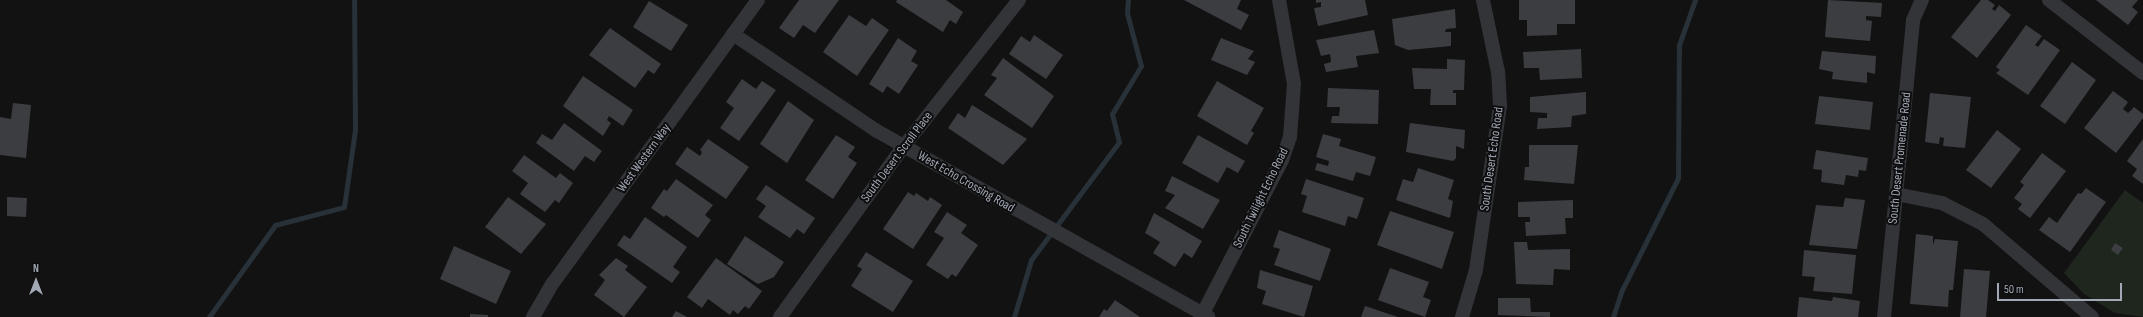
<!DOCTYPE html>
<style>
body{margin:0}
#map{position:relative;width:2143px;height:317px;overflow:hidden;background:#121213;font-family:"Sofia Sans Condensed",sans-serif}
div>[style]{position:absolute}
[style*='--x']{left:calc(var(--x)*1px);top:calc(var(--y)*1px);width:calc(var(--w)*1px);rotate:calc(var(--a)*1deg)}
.green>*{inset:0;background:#1e261e}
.stream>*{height:5px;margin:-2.5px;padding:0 2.5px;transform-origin:2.5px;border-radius:2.5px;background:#273137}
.building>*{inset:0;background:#3b3d41}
.minor>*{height:14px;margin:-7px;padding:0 7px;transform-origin:7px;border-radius:7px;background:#323438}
span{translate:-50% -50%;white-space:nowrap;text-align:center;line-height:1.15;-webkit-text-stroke:4px #0d0d0e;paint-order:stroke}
.street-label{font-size:13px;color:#a2a9b5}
.north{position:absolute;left:16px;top:261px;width:40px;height:40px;-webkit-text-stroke:3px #0d0d0e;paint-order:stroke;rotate:0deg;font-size:11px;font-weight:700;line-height:16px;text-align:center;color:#a2a9b5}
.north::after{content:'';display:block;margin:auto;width:14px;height:18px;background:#a2a9b5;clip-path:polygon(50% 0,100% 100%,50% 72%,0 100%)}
.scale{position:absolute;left:1997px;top:283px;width:125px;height:18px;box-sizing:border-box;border:2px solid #a2a9b5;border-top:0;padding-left:5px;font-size:12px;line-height:14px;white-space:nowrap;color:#a2a9b5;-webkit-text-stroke:3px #0d0d0e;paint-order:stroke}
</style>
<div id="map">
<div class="green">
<i style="clip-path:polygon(2125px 190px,2143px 203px,2143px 317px,2115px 313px,2084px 294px,2064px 273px)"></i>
</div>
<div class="stream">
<i style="--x:209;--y:317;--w:113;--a:-54.3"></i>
<i style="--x:275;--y:225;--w:71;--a:-14.6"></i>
<i style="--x:344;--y:207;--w:78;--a:-81.9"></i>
<i style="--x:355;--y:130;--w:130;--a:-90.4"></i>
<i style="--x:1014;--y:317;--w:59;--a:-73.4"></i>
<i style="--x:1031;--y:260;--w:147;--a:-53.3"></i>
<i style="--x:1119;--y:142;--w:29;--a:-104"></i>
<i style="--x:1112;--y:114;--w:56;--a:-58.9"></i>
<i style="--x:1141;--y:66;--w:55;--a:-104.8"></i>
<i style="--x:1127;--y:13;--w:13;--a:-86"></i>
<i style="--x:1613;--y:317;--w:28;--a:-72"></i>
<i style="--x:1622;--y:290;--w:125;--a:-63.4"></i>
<i style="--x:1678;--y:178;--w:133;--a:-89.6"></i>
<i style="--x:1679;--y:45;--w:48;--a:-70.4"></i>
</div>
<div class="building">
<i style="clip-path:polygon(799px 0,839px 0,815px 33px,803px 25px,794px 38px,779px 28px)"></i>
<i style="clip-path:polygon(897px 0,946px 0,963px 12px,956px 24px,950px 20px,943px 32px,896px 2px)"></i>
<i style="clip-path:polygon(1184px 0,1241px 0,1237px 9px,1249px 15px,1241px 30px)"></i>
<i style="clip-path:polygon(1316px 0,1365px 0,1368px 15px,1318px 26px,1314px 8px,1321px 7px,1321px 2px,1316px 3px)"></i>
<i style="clip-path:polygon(1519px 0,1575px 0,1575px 24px,1557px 24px,1557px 35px,1527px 36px,1527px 20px,1519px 20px)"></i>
<i style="clip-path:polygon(1828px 0,1882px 3px,1881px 17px,1866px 16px,1866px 20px,1872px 21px,1870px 41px,1825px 37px)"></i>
<i style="clip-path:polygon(1981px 0,1988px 0,1995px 5px,1992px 9px,1995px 11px,1999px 5px,2011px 15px,1977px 58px,1951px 37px)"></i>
<i style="clip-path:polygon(2096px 0,2138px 0,2132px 7px,2138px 12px,2128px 25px)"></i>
<i style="clip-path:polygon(649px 1px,688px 25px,671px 51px,633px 27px)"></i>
<i style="clip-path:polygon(1455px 9px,1456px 28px,1446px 29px,1445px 32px,1451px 32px,1451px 46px,1408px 50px,1395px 45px,1392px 19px)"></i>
<i style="clip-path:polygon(849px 15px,866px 26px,872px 18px,889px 30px,857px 76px,823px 52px)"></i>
<i style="clip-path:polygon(2026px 25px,2042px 36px,2035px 45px,2038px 47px,2044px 39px,2060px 50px,2028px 95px,1996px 73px,2000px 70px,1996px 67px)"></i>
<i style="clip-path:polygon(610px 28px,661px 64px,654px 74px,648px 70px,635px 88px,589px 55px)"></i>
<i style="clip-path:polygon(1374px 30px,1379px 53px,1356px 56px,1358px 67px,1326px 72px,1324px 64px,1331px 62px,1330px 54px,1321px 56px,1316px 40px)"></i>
<i style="clip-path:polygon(1034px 35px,1063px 55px,1046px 79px,1009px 54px,1021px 36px,1030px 42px)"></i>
<i style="clip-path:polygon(898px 38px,917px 51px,911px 61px,918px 65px,899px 94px,887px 86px,883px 93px,869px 84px)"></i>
<i style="clip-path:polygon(1221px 38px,1254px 51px,1248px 59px,1255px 62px,1247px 75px,1211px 60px)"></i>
<i style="clip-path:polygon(1581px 49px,1582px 78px,1540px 80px,1539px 68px,1524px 68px,1523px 52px)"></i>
<i style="clip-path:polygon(1822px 51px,1876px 56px,1875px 74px,1867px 72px,1867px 83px,1832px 79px,1833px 72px,1819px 69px)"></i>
<i style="clip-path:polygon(1003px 58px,1054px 96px,1032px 128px,984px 95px,997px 78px,991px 75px)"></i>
<i style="clip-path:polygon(1447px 59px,1465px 60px,1464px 90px,1453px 90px,1453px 93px,1456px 93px,1456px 105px,1430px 105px,1431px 89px,1414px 89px,1412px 68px,1447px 69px)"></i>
<i style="clip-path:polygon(2072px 62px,2096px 80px,2065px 124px,2040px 106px)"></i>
<i style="clip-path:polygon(583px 76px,633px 110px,623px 126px,609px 116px,607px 120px,611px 123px,603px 136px,563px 106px)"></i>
<i style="clip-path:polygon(742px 79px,756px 89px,762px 81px,776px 90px,739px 141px,720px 128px,734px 108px,726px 102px)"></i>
<i style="clip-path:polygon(1217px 81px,1264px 108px,1251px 131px,1254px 133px,1247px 145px,1197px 116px)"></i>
<i style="clip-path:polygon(1328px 88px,1379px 90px,1378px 124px,1331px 123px,1332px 116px,1339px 116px,1340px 107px,1327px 107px)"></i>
<i style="clip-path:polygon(2113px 91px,2128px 102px,2123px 109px,2128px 113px,2134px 107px,2143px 114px,2143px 118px,2116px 153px,2084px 128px)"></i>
<i style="clip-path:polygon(1586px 92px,1586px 114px,1572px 116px,1571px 127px,1537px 129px,1538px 118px,1547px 118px,1547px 113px,1530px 112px,1530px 97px)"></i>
<i style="clip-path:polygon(1930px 93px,1971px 97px,1965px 148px,1943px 146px,1944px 138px,1940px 137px,1939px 144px,1925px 142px)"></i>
<i style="clip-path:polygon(1819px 96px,1873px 102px,1870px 130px,1815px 124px)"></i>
<i style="clip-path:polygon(788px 101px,814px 120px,787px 163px,760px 144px)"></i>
<i style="clip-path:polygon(13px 103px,31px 105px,26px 158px,0 155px,0 117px,11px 119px)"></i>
<i style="clip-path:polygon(972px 105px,1027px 139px,1003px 165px,948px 128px,958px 113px,965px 118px)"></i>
<i style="clip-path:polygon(564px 123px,602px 151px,594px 162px,585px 156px,574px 171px,536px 143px,542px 134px,552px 140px)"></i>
<i style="clip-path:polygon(1410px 123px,1465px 130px,1464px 149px,1456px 146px,1456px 158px,1453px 161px,1406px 152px)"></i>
<i style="clip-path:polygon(1997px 130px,2021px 149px,1991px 188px,1966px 170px)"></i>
<i style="clip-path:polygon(1323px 134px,1341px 139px,1339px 146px,1376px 157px,1370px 176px,1356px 172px,1353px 181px,1315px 170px,1317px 163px,1328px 166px,1329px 161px,1316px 157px)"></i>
<i style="clip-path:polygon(836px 135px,855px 147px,848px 157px,857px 163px,833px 199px,805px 180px)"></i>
<i style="clip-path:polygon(1198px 135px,1245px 161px,1238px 173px,1227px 167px,1218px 183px,1182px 163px)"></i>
<i style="clip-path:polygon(708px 139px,749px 167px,726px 199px,675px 164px,687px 147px,700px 156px,702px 152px,700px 150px)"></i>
<i style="clip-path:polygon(2143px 139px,2143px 184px,2132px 176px,2137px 169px,2127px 161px)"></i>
<i style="clip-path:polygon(1529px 145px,1578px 145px,1574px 184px,1524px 180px,1525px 167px,1529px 167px)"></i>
<i style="clip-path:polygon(1816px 150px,1868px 158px,1866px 171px,1859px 170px,1858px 177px,1846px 175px,1844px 185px,1821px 182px,1822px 170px,1813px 169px)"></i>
<i style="clip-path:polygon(2042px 153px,2066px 171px,2030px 218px,2018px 209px,2022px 204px,2014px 198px,2024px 185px,2020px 182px)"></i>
<i style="clip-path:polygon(524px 155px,556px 178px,560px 173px,573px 183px,559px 203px,555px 200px,545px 212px,520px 194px,528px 183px,512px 171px)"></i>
<i style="clip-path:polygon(1418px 168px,1454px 180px,1448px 199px,1453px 201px,1450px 218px,1396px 200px,1403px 179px,1413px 182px)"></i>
<i style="clip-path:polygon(1172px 176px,1220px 200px,1203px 229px,1165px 208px,1175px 195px,1165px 191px)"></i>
<i style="clip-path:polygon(676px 179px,713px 205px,705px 215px,711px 220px,698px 238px,666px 215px,664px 217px,651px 208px,664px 189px,667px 191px)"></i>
<i style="clip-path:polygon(1306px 179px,1364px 198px,1357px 219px,1348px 216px,1345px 226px,1302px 212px,1307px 196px,1301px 194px)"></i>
<i style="clip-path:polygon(766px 185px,815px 218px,804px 234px,797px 229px,790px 238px,758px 217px,766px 206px,756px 199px)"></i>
<i style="clip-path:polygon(2086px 188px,2106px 202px,2070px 252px,2039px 230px,2049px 217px,2057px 223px,2078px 193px,2081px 194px)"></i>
<i style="clip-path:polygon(908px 192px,914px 196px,916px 193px,928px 201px,930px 197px,942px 205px,913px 249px,883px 229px)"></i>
<i style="clip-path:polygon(7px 197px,27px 198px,26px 217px,7px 216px)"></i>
<i style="clip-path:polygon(508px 197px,546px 224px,521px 254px,485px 227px)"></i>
<i style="clip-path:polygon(1845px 198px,1865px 200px,1857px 249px,1809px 245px,1816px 205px,1843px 207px)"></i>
<i style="clip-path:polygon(1573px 200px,1573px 218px,1565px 218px,1566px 234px,1526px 236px,1525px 222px,1530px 222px,1530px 217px,1518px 217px,1518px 202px)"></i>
<i style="clip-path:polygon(1390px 211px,1454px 232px,1442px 269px,1377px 245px)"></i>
<i style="clip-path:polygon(947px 212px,967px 225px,961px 233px,978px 245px,956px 277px,952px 274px,948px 279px,926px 265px,944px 238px,934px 232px)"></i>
<i style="clip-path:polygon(1154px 213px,1202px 241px,1192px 258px,1184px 253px,1175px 267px,1153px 253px,1160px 242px,1145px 233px)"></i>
<i style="clip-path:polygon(645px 217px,687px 247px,673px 267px,680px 272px,672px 283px,617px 245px,624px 235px,630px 239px)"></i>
<i style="clip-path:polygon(1279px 230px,1331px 249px,1320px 281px,1274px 265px,1280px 249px,1273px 247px)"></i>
<i style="clip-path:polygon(1916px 234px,1933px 236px,1933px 245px,1935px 239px,1958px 241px,1953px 290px,1949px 290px,1948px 307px,1910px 304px)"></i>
<i style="clip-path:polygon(745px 236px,784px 262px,774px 277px,758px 284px,727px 264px)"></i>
<i style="clip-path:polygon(1514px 242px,1527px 242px,1528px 250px,1570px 249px,1570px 270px,1554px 269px,1553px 285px,1516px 284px)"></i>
<i style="clip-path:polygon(2115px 243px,2123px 248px,2118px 255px,2111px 250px)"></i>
<i style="clip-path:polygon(454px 246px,511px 271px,496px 304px,440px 279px)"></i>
<i style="clip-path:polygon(1804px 250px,1856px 255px,1852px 294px,1813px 291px,1815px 277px,1802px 276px)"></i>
<i style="clip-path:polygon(866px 252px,913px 281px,893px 312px,851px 286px,862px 269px,857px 266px)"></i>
<i style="clip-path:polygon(616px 258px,628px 266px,625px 270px,647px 287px,624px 317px,594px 295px,605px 280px,599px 275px)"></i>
<i style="clip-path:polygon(716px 258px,762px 291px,749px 309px,745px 306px,738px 314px,733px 310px,730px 315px,708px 299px,702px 308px,687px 297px)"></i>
<i style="clip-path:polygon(1390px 268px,1429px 282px,1423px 297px,1431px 300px,1425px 317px,1378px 300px)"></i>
<i style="clip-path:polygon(1964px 269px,1990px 271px,1986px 317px,1960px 317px)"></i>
<i style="clip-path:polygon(1260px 270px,1313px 286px,1304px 317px,1262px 304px,1266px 291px,1257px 288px)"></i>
<i style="clip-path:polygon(1799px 297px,1832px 301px,1833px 297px,1860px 301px,1858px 317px,1797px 317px)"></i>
<i style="clip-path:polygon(1498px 298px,1530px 298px,1531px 312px,1550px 312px,1550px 317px,1498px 315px)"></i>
<i style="clip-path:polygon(1115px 300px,1140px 317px,1099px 317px,1104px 309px,1107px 311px)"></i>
<i style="clip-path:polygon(1365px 306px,1398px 317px,1361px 317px)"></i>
<i style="clip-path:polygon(676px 311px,687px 317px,672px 317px)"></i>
<i style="clip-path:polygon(470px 314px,488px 315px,488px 317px,470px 317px)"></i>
</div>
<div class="minor">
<i style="--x:2049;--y:0;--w:119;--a:37.8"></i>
<i style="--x:733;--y:34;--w:174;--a:34"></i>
<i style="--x:877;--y:131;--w:380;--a:29.3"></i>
<i style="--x:1896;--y:194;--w:47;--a:11.1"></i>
<i style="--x:1942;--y:203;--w:46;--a:27.1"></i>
<i style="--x:1983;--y:224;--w:143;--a:40.5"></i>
<i style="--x:533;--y:317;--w:39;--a:-60"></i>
<i style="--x:553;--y:283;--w:349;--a:-54.1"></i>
<i style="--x:780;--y:317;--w:211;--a:-54.1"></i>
<i style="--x:904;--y:146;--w:186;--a:-51.8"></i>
<i style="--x:1201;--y:317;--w:177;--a:-62.7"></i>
<i style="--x:1282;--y:160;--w:24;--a:-71"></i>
<i style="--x:1290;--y:137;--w:53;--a:-85.7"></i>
<i style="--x:1294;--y:84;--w:85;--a:-100.1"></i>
<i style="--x:1462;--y:317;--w:49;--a:-73.4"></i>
<i style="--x:1476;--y:270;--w:166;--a:-81.7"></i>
<i style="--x:1500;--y:106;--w:34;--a:-93"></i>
<i style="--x:1498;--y:72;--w:74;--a:-101.8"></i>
<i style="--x:1884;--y:317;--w:298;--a:-84.4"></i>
<i style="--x:1913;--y:20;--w:22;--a:-66"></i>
</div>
<div class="street-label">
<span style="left:897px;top:157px;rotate:-53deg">South Desert Scroll Place</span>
<span style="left:644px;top:158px;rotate:-54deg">West Western Way</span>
<span style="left:1900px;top:158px;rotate:-84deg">South Desert Promenade Road</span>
<span style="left:1492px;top:159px;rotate:-82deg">South Desert Echo Road</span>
<span style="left:966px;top:182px;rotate:30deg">West Echo Crossing Road</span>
<span style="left:1261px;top:198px;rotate:-64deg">South Twilight Echo Road</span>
</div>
<div class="north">N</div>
<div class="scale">50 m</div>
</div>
